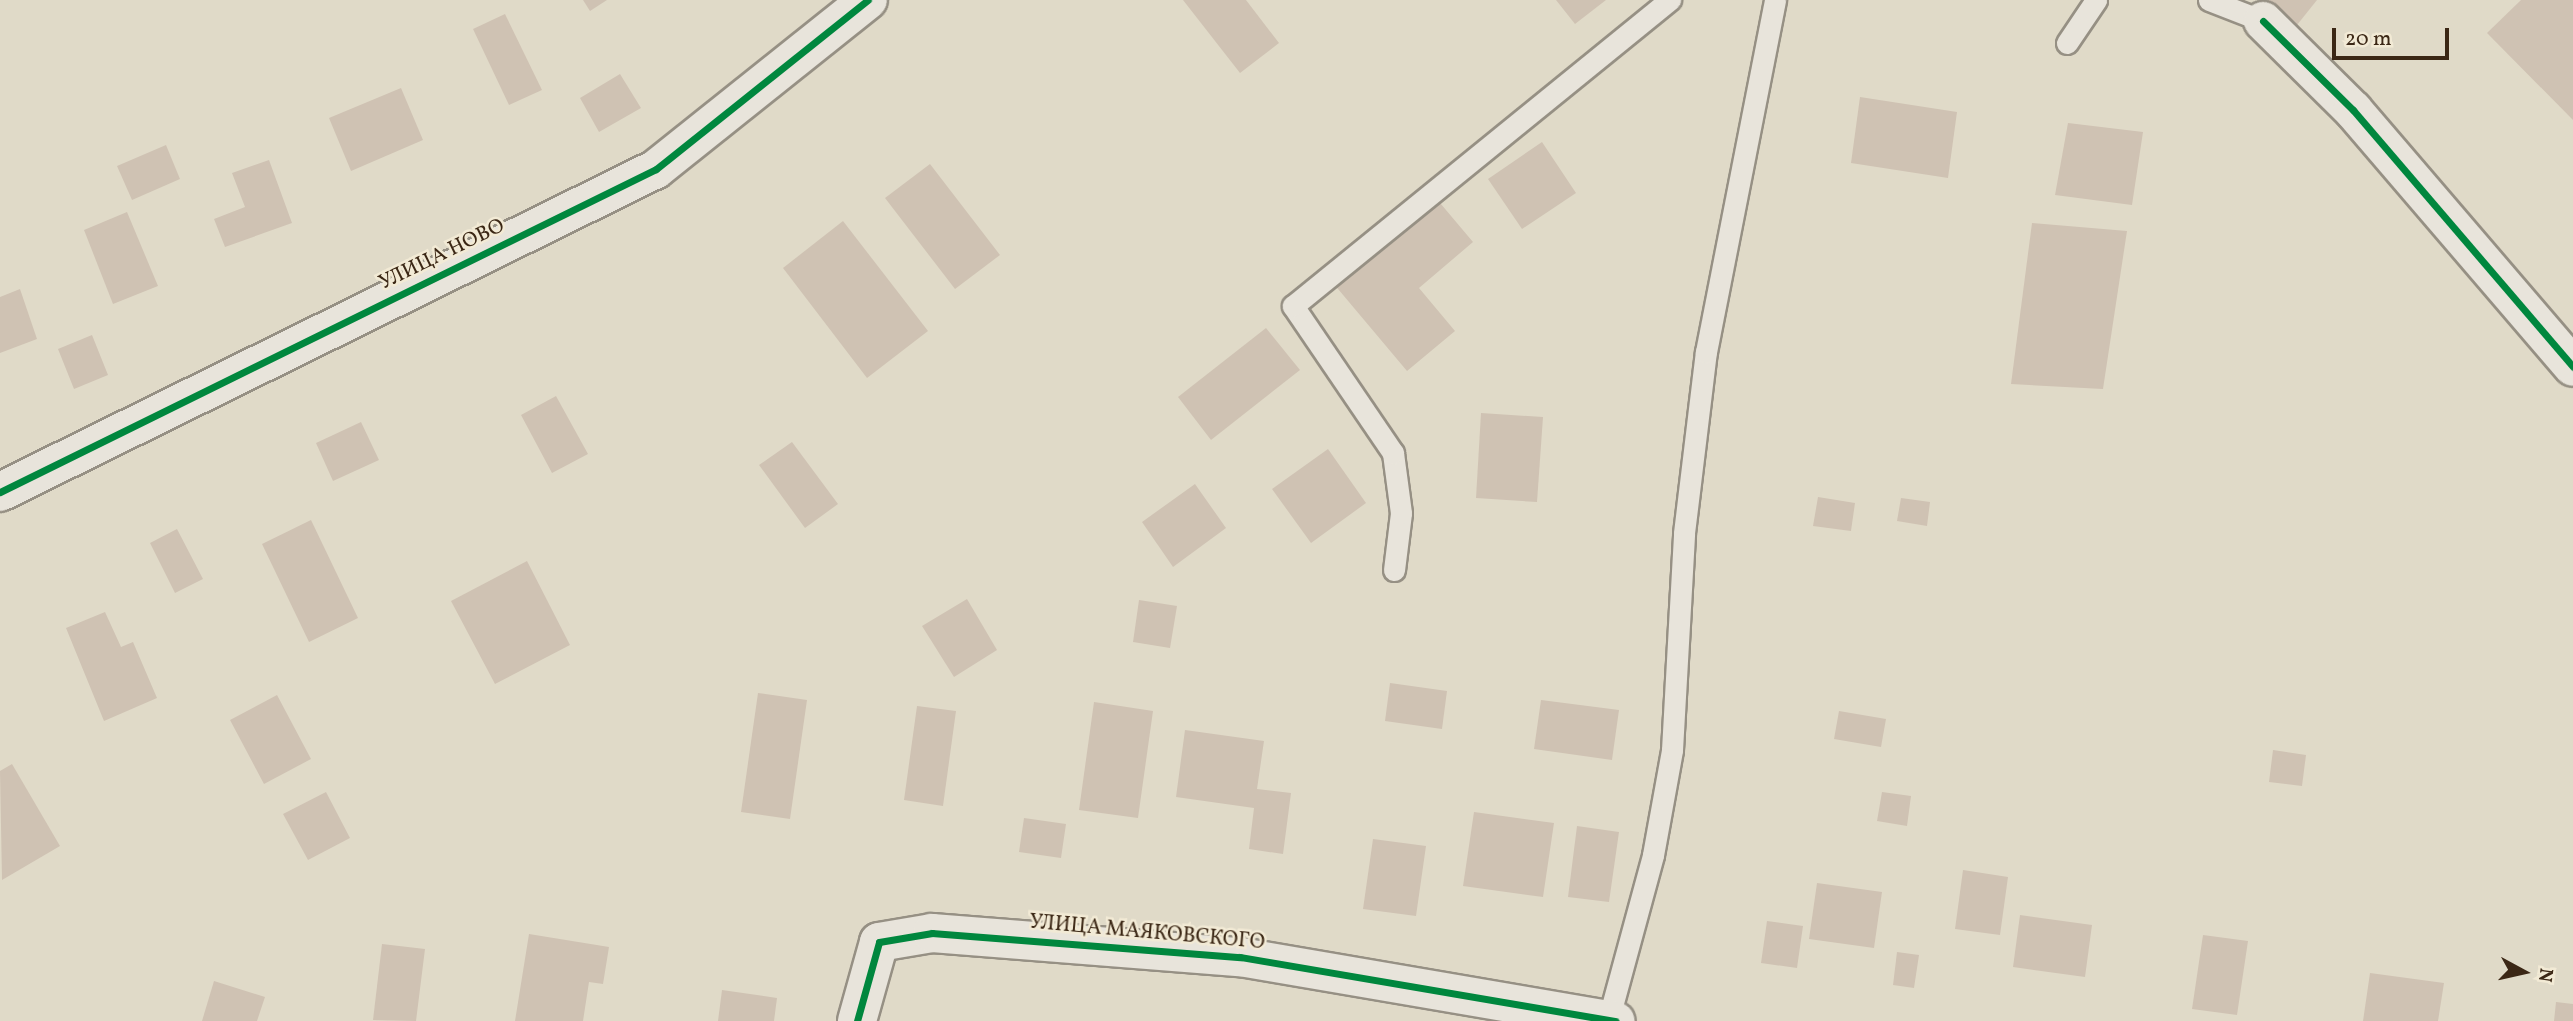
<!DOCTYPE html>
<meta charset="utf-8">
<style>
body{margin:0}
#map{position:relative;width:2573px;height:1021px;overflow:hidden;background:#e0dac8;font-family:Vollkorn,serif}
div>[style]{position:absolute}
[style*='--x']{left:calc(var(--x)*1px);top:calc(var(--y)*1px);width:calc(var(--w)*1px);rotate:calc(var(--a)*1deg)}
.building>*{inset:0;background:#cfc2b3}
.roads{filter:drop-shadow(2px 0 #969084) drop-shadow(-2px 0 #969084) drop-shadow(0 2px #969084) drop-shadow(0 -2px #969084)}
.lane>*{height:21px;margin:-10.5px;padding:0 10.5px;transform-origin:10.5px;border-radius:10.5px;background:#e8e4db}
.street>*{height:38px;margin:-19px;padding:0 19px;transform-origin:19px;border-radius:19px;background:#e8e4db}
.cycleway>*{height:7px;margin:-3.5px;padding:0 3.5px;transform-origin:3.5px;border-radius:3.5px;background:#00873e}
span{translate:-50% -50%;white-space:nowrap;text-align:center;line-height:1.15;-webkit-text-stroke:5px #f2ead5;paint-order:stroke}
.street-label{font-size:21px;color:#3b2715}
.north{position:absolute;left:2489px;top:937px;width:70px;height:70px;-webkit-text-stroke:5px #f2ead5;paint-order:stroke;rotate:98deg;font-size:19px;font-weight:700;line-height:28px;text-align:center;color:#3b2715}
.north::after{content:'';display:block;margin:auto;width:24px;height:32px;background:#3b2715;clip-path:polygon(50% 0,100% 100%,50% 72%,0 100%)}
.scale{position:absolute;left:2332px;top:28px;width:117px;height:32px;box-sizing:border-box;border:4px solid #3b2715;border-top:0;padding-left:9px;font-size:21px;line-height:24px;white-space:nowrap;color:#3b2715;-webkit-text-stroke:5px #f2ead5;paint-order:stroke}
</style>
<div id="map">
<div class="building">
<i style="clip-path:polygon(583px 0,607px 0,590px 11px)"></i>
<i style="clip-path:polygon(1183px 0,1246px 0,1279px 43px,1240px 73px)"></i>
<i style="clip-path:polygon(1556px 0,1606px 0,1575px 24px)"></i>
<i style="clip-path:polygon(2266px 0,2317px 0,2297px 25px)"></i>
<i style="clip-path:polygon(2521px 0,2573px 0,2573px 120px,2487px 33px)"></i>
<i style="clip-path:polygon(505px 14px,542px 90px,509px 105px,473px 29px)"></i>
<i style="clip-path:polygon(620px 74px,641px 108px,599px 132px,580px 98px)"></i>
<i style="clip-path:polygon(401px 88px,423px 140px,351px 171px,329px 118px)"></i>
<i style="clip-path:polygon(1860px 97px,1957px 112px,1948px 178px,1851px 163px)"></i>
<i style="clip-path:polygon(2068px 123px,2143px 132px,2132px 205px,2055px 195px)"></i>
<i style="clip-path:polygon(1542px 142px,1576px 193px,1522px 229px,1488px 179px)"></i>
<i style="clip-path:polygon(166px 145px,180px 179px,132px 200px,117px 166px)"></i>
<i style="clip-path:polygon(269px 160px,292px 223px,225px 247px,214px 219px,245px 207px,232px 173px)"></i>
<i style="clip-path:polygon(930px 164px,1000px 255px,955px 289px,885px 198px)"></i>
<i style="clip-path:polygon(1435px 197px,1473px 242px,1419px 288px,1455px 331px,1407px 371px,1333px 283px)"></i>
<i style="clip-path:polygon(127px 212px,158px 286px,113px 304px,84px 230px)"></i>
<i style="clip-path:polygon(843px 221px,928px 331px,867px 378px,783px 268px)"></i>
<i style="clip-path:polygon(2032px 223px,2127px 231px,2103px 389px,2011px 384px)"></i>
<i style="clip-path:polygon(20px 289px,37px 339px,0 353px,0 297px)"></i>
<i style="clip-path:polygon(1266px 328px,1300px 370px,1211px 440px,1178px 397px)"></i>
<i style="clip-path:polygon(92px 335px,108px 375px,74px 389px,58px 349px)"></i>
<i style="clip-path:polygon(556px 396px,588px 454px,552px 473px,521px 415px)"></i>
<i style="clip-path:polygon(1481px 413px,1543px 417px,1537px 502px,1476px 498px)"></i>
<i style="clip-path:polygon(361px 422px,379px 460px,333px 481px,316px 443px)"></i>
<i style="clip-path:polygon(792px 442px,838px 504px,805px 528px,759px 465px)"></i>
<i style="clip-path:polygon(1328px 449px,1366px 503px,1311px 543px,1272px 489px)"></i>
<i style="clip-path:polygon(1195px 484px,1226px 528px,1173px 567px,1142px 522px)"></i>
<i style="clip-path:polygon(1818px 497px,1855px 503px,1851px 531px,1813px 526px)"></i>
<i style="clip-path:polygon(1901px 498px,1930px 502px,1927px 526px,1897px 521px)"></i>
<i style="clip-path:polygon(311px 520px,358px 618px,309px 642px,262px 544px)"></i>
<i style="clip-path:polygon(177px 529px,203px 579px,175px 593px,150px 543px)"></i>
<i style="clip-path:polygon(527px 561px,570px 645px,495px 684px,451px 601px)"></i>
<i style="clip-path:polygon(967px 599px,997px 650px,954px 677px,922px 626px)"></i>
<i style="clip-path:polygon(1139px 600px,1177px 606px,1170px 648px,1133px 642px)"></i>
<i style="clip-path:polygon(105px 612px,121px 647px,133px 642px,157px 698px,104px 721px,66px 628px)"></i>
<i style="clip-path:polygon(1390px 683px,1447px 691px,1442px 729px,1385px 721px)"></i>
<i style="clip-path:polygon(758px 693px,807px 700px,790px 819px,741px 812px)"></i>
<i style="clip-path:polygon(277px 695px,311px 759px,264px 784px,230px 720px)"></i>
<i style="clip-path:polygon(1541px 700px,1619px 710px,1612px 760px,1534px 749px)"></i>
<i style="clip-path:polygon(1094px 702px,1153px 711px,1138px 818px,1079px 810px)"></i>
<i style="clip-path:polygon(917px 706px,956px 711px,943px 806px,904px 800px)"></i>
<i style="clip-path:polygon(1839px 711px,1886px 719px,1881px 747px,1834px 739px)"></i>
<i style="clip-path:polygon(1185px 730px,1264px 741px,1257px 789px,1291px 793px,1283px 854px,1249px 849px,1254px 808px,1176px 797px)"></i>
<i style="clip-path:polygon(2273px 750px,2306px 755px,2302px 786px,2269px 782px)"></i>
<i style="clip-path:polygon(12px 764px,60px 846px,2px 880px,0 771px)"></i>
<i style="clip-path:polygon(326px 792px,350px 838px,308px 860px,283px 814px)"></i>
<i style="clip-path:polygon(1882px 792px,1911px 796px,1907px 826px,1877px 821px)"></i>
<i style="clip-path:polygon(1474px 812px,1554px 823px,1543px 897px,1463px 886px)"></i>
<i style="clip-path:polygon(1024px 818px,1066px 824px,1061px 858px,1019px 852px)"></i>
<i style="clip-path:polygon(1577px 826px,1619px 832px,1609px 902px,1568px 897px)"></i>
<i style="clip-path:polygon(1373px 839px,1426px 846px,1416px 916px,1363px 909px)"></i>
<i style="clip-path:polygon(1963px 870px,2008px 877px,2000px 935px,1955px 929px)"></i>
<i style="clip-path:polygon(1817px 883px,1882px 892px,1874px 948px,1809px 939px)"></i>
<i style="clip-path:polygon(2020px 915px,2092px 925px,2085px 977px,2013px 967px)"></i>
<i style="clip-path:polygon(1767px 921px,1803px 926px,1797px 968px,1761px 963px)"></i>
<i style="clip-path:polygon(529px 934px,609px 947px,603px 984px,589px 982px,583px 1021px,515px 1021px)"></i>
<i style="clip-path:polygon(2203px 935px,2248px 941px,2237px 1015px,2192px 1009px)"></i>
<i style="clip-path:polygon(382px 944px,425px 949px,416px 1021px,373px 1020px)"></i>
<i style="clip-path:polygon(1897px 952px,1919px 955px,1914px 988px,1893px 985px)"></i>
<i style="clip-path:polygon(2370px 973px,2444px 983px,2438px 1021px,2363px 1021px)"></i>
<i style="clip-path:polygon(214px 981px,265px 997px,257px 1021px,202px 1021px)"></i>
<i style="clip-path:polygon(722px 990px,777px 998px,774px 1021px,718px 1021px)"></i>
<i style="clip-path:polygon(2556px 1002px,2573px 1004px,2573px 1021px,2554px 1021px)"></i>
</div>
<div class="roads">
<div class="lane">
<i style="--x:2209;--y:0;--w:58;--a:21.3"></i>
<i style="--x:2067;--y:43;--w:52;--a:-56"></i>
<i style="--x:1394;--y:570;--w:57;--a:-83"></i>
<i style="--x:1401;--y:513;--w:61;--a:-97.6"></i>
<i style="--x:1393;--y:453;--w:178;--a:-124.2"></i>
<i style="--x:1293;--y:306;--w:486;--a:-39.1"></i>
<i style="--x:1608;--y:1021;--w:172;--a:-74.8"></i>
<i style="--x:1653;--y:855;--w:107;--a:-79.7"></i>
<i style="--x:1672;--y:750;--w:217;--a:-86.8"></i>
<i style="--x:1684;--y:533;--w:182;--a:-83.1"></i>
<i style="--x:1706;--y:352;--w:359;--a:-78.9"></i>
</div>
<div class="street">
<i style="--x:2263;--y:21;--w:127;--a:44.7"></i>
<i style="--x:2353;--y:110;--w:338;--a:49.4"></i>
<i style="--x:0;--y:492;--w:731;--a:-26.21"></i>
<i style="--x:656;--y:169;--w:271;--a:-38.6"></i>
<i style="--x:857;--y:1021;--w:82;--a:-74.4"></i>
<i style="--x:879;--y:942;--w:54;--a:-9.6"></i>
<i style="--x:932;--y:933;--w:309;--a:4.5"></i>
<i style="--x:1240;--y:957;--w:381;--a:9.7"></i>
</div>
</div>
<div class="cycleway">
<i style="--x:2263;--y:21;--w:127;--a:44.7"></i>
<i style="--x:2353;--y:110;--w:338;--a:49.4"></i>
<i style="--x:0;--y:492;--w:731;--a:-26.21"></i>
<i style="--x:656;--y:169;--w:271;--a:-38.6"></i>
<i style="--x:857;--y:1021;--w:82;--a:-74.4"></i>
<i style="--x:879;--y:942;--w:54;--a:-9.6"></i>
<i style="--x:932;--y:933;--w:309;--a:4.5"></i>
<i style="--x:1240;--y:957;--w:381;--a:9.7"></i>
</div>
<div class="street-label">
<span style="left:442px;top:255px;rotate:-26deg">УЛИЦА НОВО</span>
<span style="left:1147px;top:933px;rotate:5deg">УЛИЦА МАЯКОВСКОГО</span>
</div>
<div class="north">N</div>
<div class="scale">20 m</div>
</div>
